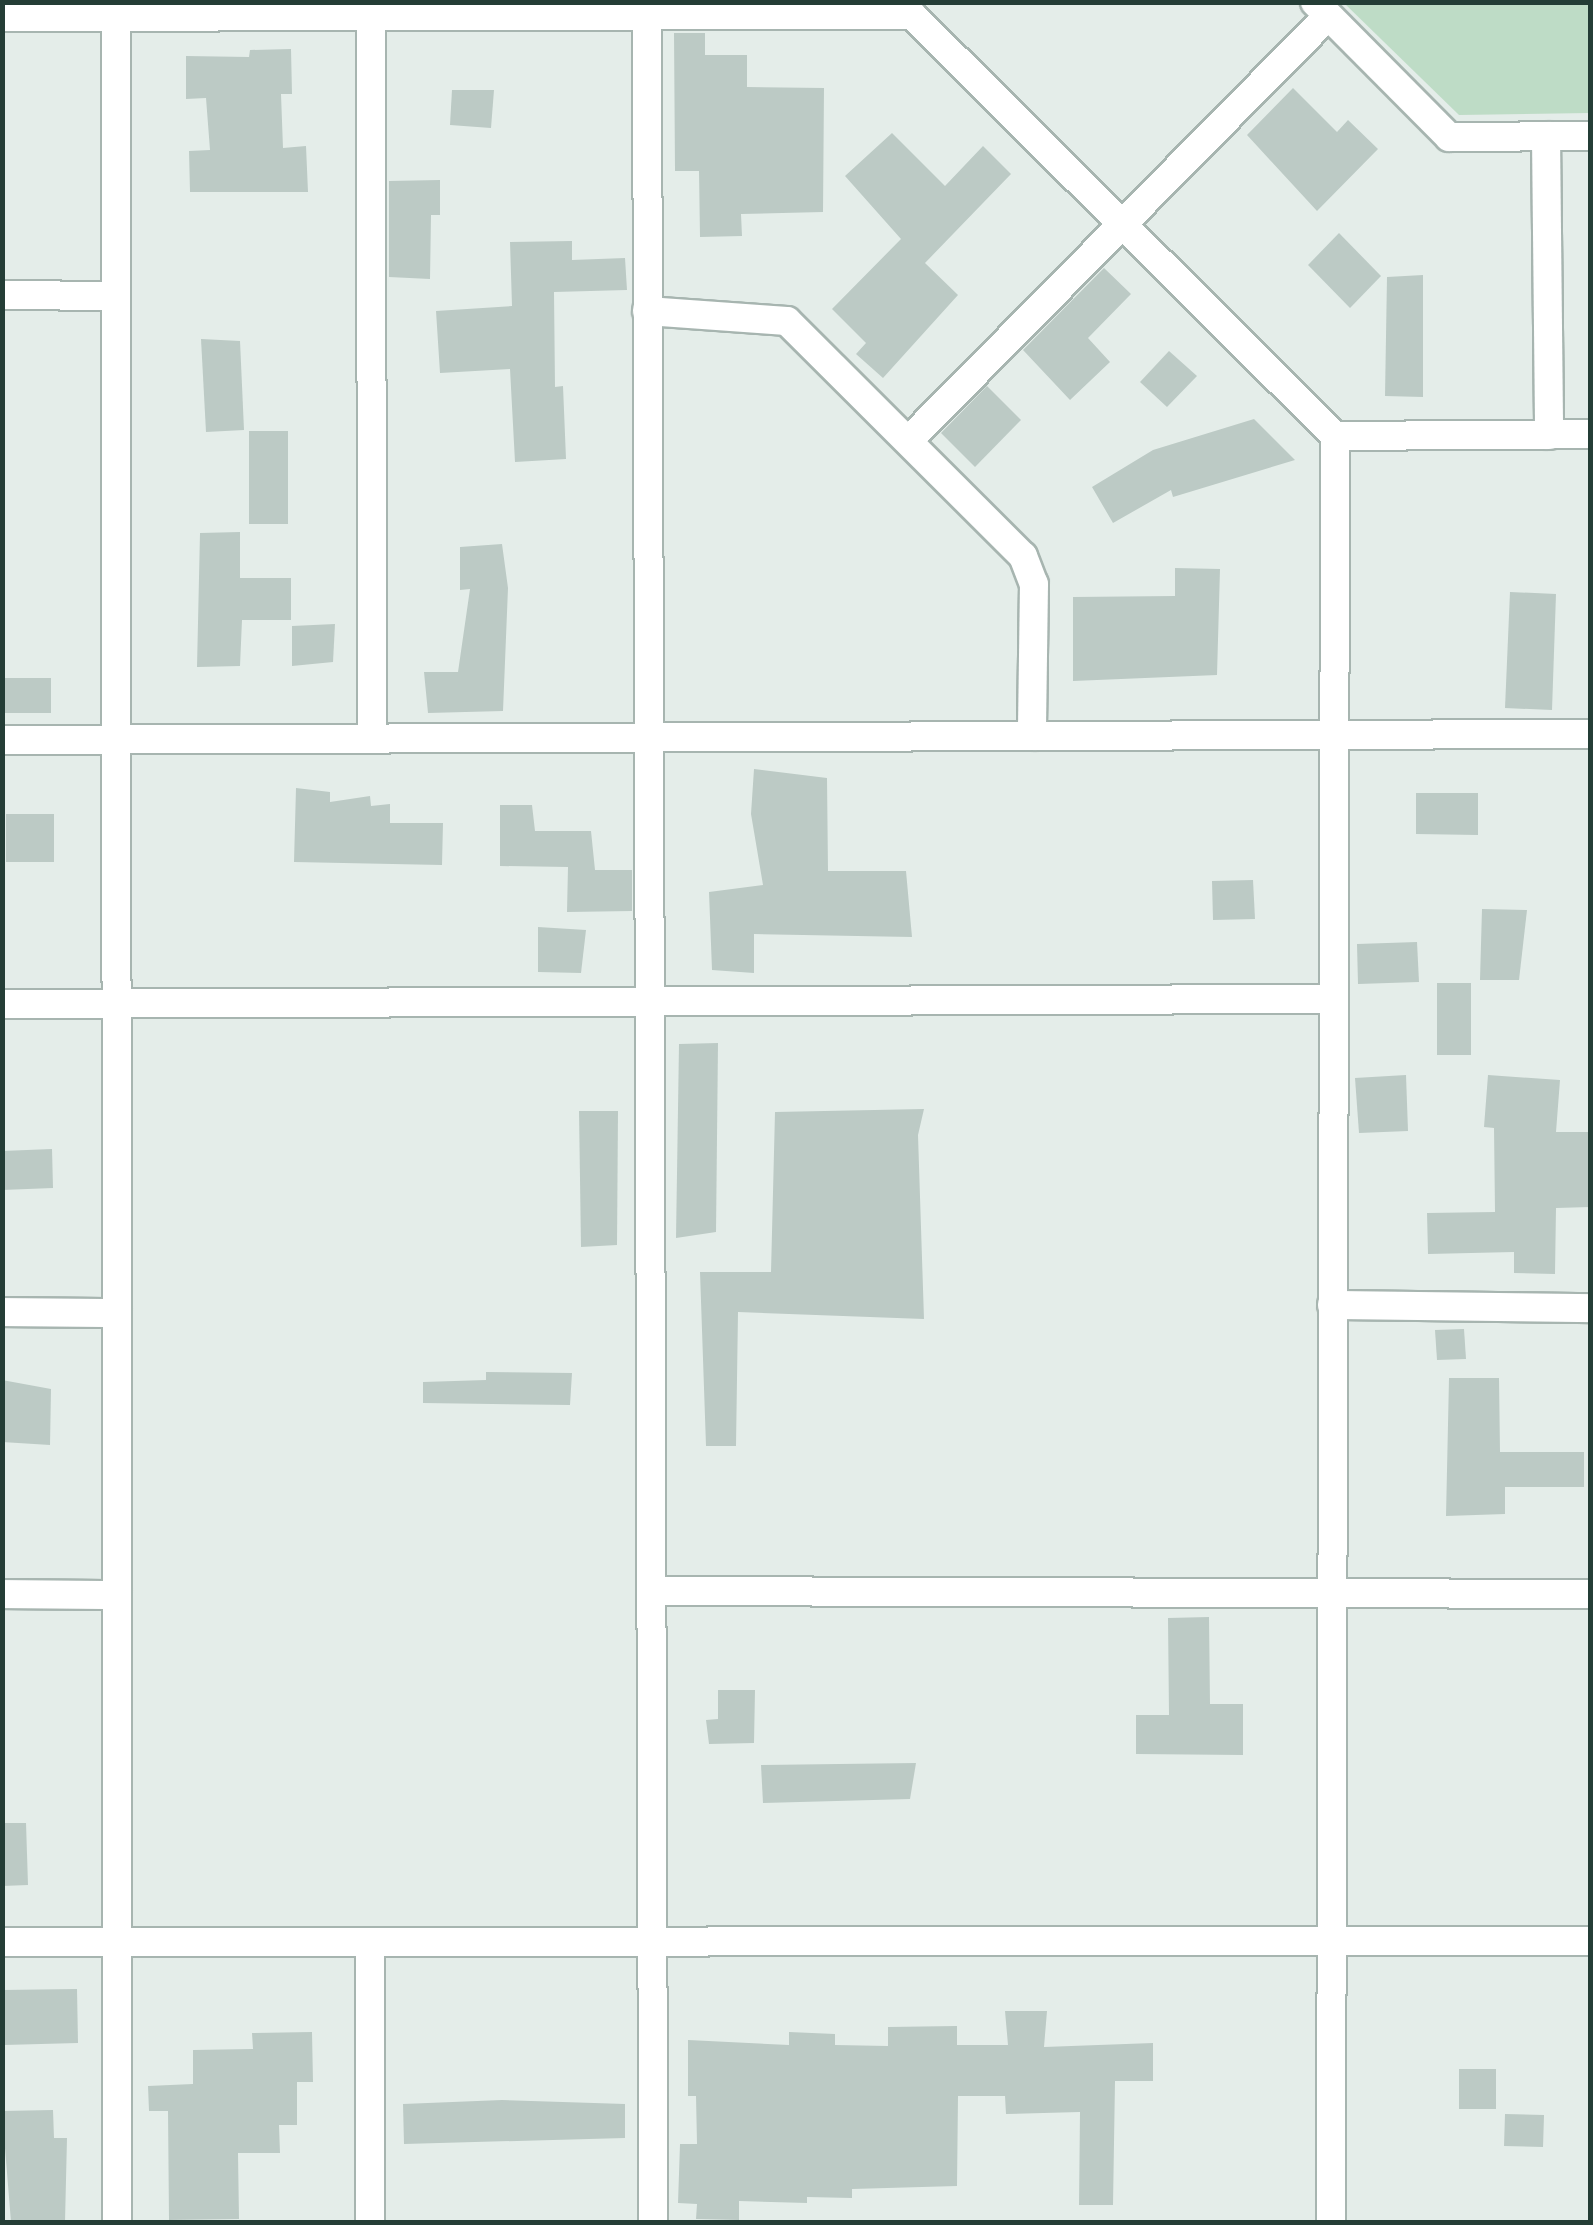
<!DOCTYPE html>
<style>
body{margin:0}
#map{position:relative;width:1593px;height:2225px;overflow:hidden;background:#e4ede9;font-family:Overpass,sans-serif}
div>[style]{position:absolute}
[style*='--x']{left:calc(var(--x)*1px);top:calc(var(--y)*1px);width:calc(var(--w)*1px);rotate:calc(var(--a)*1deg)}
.green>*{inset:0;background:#bedcc6}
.building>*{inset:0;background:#bccac5}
.roads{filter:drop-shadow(2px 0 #a7b5b0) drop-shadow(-2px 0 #a7b5b0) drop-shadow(0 2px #a7b5b0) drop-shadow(0 -2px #a7b5b0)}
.minor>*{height:28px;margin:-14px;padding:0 14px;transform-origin:14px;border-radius:14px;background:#fff}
span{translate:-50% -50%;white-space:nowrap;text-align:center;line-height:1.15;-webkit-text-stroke:8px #f4f9f7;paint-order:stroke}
.frame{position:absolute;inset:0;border:5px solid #243d36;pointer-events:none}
</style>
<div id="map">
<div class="green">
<i style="clip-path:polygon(1344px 3px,1590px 3px,1590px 113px,1459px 115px)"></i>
</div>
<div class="building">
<i style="clip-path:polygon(674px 33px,705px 33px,705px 55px,747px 55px,747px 87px,824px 88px,823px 212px,741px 214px,742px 236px,700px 237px,699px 171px,675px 171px)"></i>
<i style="clip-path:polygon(291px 49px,292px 94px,281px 94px,283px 148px,306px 146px,308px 192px,190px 192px,189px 151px,210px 150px,206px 98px,186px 99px,186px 56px,249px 57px,250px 50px)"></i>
<i style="clip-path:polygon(1293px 88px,1337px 132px,1348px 120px,1378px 149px,1317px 211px,1247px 135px)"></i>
<i style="clip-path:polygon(452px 90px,494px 90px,491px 128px,450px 125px)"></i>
<i style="clip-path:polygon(892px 133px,945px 186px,983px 146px,1011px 174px,925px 263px,958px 295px,883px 378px,856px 354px,866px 343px,832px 309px,901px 239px,845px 176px)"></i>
<i style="clip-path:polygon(440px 180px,440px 215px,431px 215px,430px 279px,389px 277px,389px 181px)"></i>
<i style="clip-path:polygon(1339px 233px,1381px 276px,1350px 308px,1308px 265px)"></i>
<i style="clip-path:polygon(572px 241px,572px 260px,625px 258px,627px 290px,554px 292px,555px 387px,563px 386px,566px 459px,515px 462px,510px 369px,440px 373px,436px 311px,512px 306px,510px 242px)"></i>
<i style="clip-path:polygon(1104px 268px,1131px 294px,1088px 338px,1110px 362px,1070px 400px,1023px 350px)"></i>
<i style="clip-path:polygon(1423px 275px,1423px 397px,1385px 396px,1387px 277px)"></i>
<i style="clip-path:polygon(201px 339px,240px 341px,244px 430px,206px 432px)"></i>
<i style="clip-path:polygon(1169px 351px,1197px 376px,1167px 407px,1140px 382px)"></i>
<i style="clip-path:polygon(987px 386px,1021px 420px,975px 467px,941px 433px)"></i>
<i style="clip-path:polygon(1254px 419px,1295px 460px,1173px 497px,1171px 490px,1113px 523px,1092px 487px,1153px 450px)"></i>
<i style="clip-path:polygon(249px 431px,288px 431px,288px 524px,249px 524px)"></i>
<i style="clip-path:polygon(240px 532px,240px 578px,291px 578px,291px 620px,242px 620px,240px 666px,197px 667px,200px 533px)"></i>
<i style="clip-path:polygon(502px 544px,508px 588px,503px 711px,428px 713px,424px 672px,458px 672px,470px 589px,460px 590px,460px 547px)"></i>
<i style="clip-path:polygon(1175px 568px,1220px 569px,1217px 675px,1073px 681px,1073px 597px,1175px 596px)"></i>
<i style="clip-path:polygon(1510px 592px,1556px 594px,1552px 710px,1505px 708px)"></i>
<i style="clip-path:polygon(335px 624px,333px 662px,292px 666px,292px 626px)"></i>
<i style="clip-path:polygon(2px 678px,51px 678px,51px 713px,2px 713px)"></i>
<i style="clip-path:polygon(754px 769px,827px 778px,828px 871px,906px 871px,912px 937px,754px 934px,754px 973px,712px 970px,709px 892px,763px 885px,751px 814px)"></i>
<i style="clip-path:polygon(296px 788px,330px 792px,330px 802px,370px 796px,371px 806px,390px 804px,390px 823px,443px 823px,442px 865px,294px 862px)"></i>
<i style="clip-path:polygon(1416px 793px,1478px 793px,1478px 835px,1416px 834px)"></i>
<i style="clip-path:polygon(500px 805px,532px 805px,535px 831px,591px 831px,595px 870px,632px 870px,632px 911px,567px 912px,568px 867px,500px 866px)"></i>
<i style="clip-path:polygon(6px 814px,54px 814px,54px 862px,6px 862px)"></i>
<i style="clip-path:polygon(1253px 880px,1255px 919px,1213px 920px,1212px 881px)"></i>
<i style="clip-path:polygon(1482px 909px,1527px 910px,1519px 980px,1480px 980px)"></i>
<i style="clip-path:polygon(538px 927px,586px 930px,581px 973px,538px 972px)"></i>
<i style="clip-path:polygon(1417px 942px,1419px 982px,1358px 984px,1357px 944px)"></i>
<i style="clip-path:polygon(1437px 983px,1471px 983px,1471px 1055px,1437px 1055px)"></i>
<i style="clip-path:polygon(718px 1043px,716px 1232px,676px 1238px,679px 1044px)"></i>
<i style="clip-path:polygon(1406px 1075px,1408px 1131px,1359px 1133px,1355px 1078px)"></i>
<i style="clip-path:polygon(1488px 1075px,1560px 1080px,1556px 1132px,1590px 1132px,1590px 1207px,1556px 1208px,1555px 1274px,1514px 1273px,1514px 1252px,1428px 1254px,1427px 1213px,1495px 1212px,1494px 1128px,1484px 1127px)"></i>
<i style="clip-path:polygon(924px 1109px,918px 1135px,924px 1319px,738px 1312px,736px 1446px,706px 1446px,700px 1272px,771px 1272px,775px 1112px)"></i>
<i style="clip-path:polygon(579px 1111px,618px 1111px,617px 1245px,581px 1247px)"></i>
<i style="clip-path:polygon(52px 1149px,53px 1188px,2px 1190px,2px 1151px)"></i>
<i style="clip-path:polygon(1464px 1329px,1466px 1359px,1437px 1360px,1435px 1330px)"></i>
<i style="clip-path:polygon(486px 1372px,572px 1373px,570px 1405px,423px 1403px,423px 1382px,486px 1380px)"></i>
<i style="clip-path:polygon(1449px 1378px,1499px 1378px,1500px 1452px,1584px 1452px,1584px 1487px,1505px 1487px,1505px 1514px,1446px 1516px)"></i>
<i style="clip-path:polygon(2px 1380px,51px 1389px,50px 1445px,2px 1442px)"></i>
<i style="clip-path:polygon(1209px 1617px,1210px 1704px,1243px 1704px,1243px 1755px,1136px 1754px,1136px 1715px,1169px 1715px,1168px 1618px)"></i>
<i style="clip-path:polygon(718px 1690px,755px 1690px,754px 1743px,709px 1744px,706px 1720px,718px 1719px)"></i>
<i style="clip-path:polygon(916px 1763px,910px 1799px,763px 1803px,761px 1765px)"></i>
<i style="clip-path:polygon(2px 1823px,26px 1823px,28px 1885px,2px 1886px)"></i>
<i style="clip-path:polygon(77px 1989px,78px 2043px,4px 2045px,2px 1990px)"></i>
<i style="clip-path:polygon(1005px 2011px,1047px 2011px,1044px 2047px,1153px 2043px,1153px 2081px,1115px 2081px,1113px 2205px,1079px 2205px,1080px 2112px,1006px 2114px,1005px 2096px,958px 2096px,957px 2186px,852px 2189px,852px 2198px,807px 2197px,807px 2203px,739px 2201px,739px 2220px,696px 2219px,697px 2204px,678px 2203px,680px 2144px,697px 2144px,696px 2096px,688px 2096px,688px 2040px,789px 2045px,789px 2032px,835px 2034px,835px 2045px,888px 2046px,888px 2027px,957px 2026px,957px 2045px,1008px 2045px)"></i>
<i style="clip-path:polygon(312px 2032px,313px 2082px,297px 2082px,297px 2125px,279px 2125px,280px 2153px,238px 2153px,239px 2219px,169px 2220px,168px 2111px,149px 2111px,148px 2086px,193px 2084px,193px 2050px,253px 2049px,252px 2033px)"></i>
<i style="clip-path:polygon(1459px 2069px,1496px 2069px,1496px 2109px,1459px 2109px)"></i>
<i style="clip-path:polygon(502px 2100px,625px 2104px,625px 2138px,404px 2144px,403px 2104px)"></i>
<i style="clip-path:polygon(53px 2110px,54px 2138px,67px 2138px,65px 2222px,11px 2222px,2px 2111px)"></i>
<i style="clip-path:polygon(1505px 2114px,1544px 2115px,1543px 2147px,1504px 2146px)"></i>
</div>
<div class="roads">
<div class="minor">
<i style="--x:116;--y:2;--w:2220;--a:89.97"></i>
<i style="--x:1315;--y:2;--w:190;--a:45.2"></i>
<i style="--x:1449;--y:137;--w:141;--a:-0.4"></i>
<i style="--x:647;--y:15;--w:2207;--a:89.84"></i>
<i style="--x:371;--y:16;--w:723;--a:89.92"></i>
<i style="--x:2;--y:17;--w:910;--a:-0.13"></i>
<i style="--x:912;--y:15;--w:597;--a:44.86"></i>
<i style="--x:1335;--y:436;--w:255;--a:-0.4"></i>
<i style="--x:1546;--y:136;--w:299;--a:89.4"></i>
<i style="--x:2;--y:295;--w:114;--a:0.5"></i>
<i style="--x:647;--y:311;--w:140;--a:4.1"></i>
<i style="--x:787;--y:321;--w:333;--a:44.9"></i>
<i style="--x:1023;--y:556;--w:30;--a:69"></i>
<i style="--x:1034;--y:584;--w:152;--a:90.8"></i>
<i style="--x:911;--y:438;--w:593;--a:-45.34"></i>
<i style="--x:2;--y:740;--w:1588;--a:-0.22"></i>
<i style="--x:2;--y:1004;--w:1331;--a:-0.22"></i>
<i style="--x:1332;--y:1305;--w:258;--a:0.7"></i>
<i style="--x:2;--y:1312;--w:115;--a:0.5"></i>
<i style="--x:651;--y:1591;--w:939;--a:0.18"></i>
<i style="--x:2;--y:1594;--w:115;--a:0.5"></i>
<i style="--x:2;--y:1942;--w:1588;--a:-0.04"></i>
<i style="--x:370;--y:1942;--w:280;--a:90"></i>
<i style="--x:1331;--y:2222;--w:1786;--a:-89.87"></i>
</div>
</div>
<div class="frame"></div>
</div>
